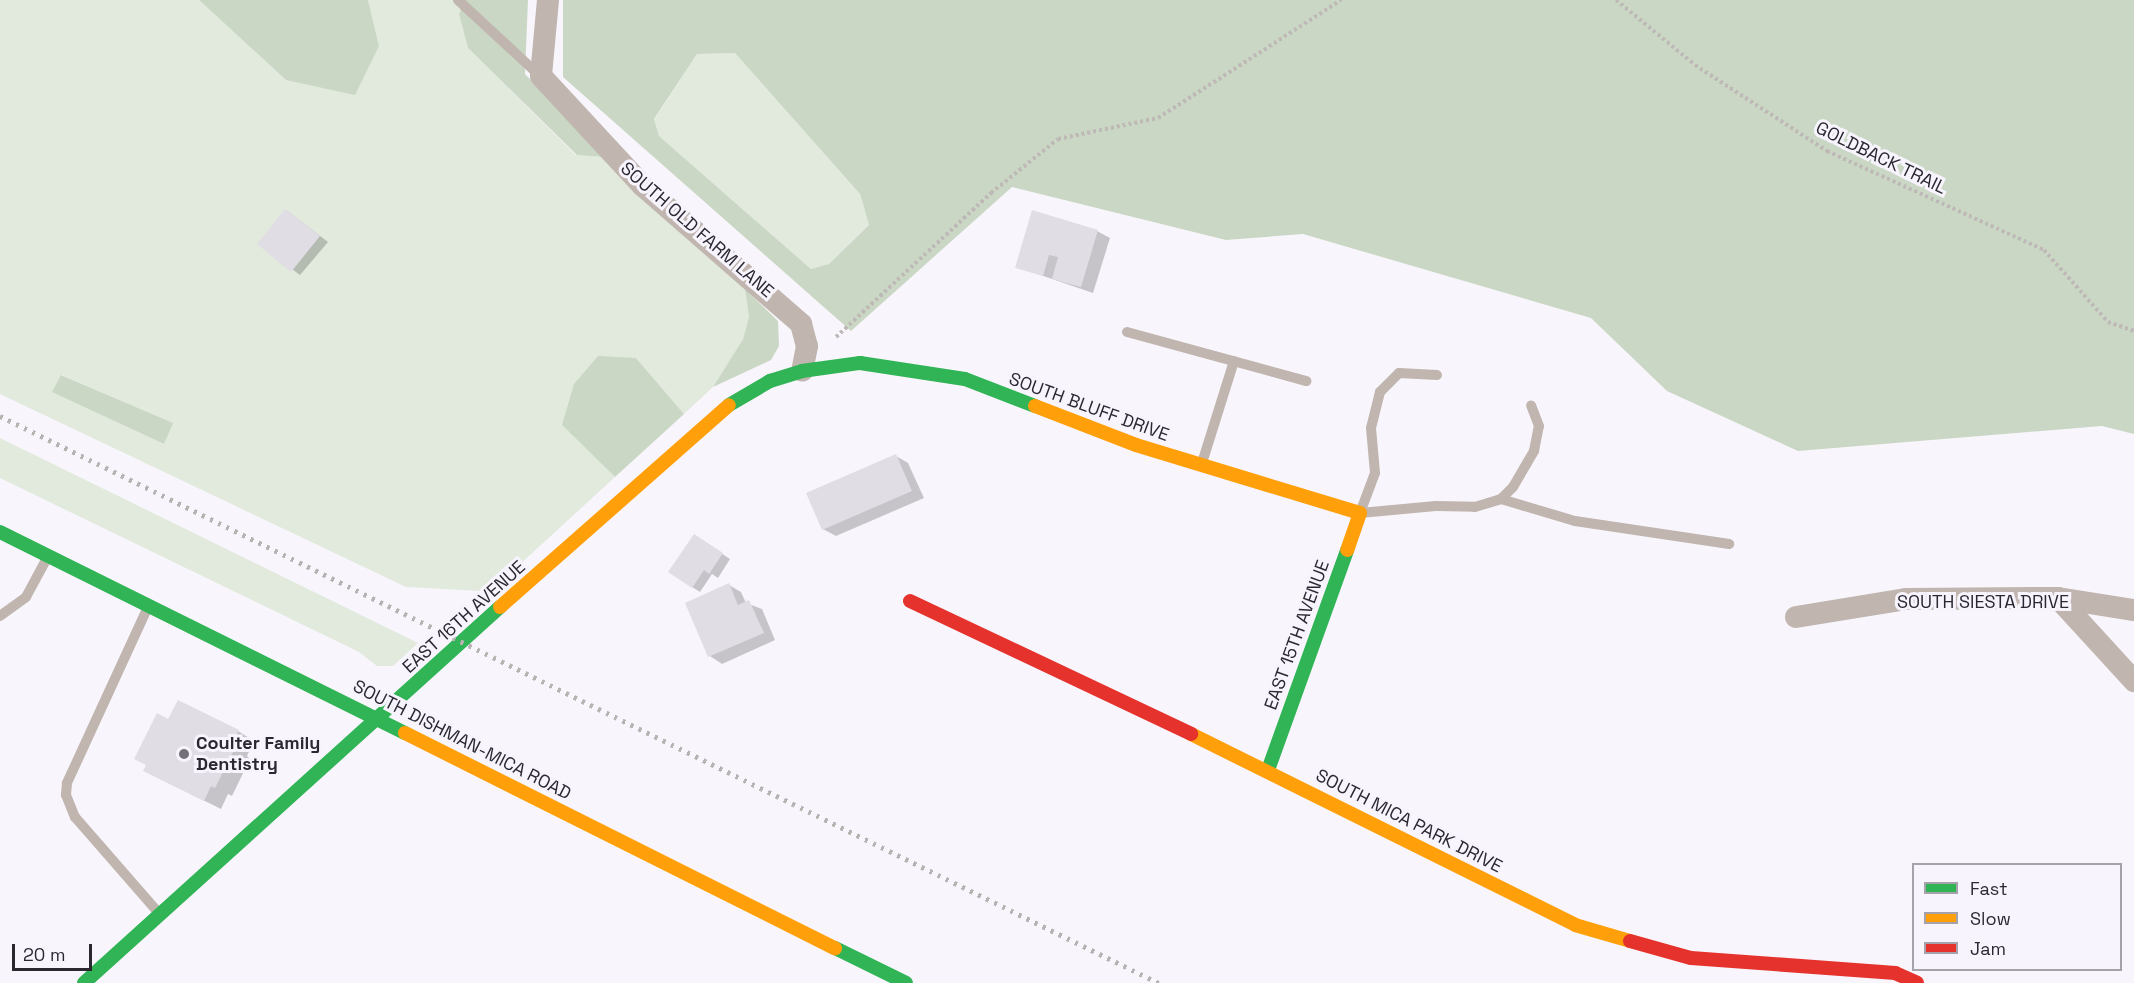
<!DOCTYPE html>
<style>
body{margin:0}
#map{position:relative;width:2134px;height:983px;overflow:hidden;background:#f8f6fc;font-family:"Space Grotesk",sans-serif}
div>[style]{position:absolute}
[style*='--x']{left:calc(var(--x)*1px);top:calc(var(--y)*1px);width:calc(var(--w)*1px);rotate:calc(var(--a)*1deg)}
.green>*{inset:0;background:#e1eadd}
.forest>*{inset:0;background:#cad7c4}
.shadow>*{inset:0;background:#0003}
.building>*{inset:0;background:#e0dde5}
.path>*{height:4px;margin-top:-2px;transform-origin:0;background:repeating-linear-gradient(90deg,#beb8b6 0 3px,transparent 0 6px)}
.lane>*{height:10px;margin:-5px;padding:0 5px;transform-origin:5px;border-radius:5px;background:#c0b5af}
.street>*{height:22px;margin:-11px;padding:0 11px;transform-origin:11px;border-radius:11px;background:#c0b5af}
.fast>*{height:14px;margin:-7px;padding:0 7px;transform-origin:7px;border-radius:7px;background:#30b455}
.slow>*{height:14px;margin:-7px;padding:0 7px;transform-origin:7px;border-radius:7px;background:#ff9f0a}
.jam>*{height:14px;margin:-7px;padding:0 7px;transform-origin:7px;border-radius:7px;background:#e5322d}
.rail>*{height:4.5px;margin-top:-2.25px;transform-origin:0;background:repeating-linear-gradient(90deg,#b8b3b3 0 3px,transparent 0 9px)}
.dots>*{width:16px;height:16px;translate:-50% -50%;box-sizing:border-box;border:3px solid #f7f4fe;border-radius:50%}
span{translate:-50% -50%;white-space:nowrap;text-align:center;line-height:1.15;-webkit-text-stroke:6px #f7f4fe;paint-order:stroke}
.street-label{font-size:18px;color:#2b2831}
.poi-label{font-size:18px;color:#2b2831;font-weight:700}
.left{translate:0 -50%;text-align:left}
.legend{position:absolute;left:1912px;top:863px;width:210px;height:108px;box-sizing:border-box;background:#f7f4fe;border:2px solid #a5a2ac;margin:0;padding:8px 10px;list-style:none;font-size:18px;color:#2b2831}
.legend li{display:flex;align-items:center;gap:12px;height:30px}
.legend b{width:30px;border:2px solid #a5a2ac}
.scale{position:absolute;left:12px;top:944px;width:80px;height:27px;box-sizing:border-box;border:3px solid #2b2831;border-top:0;padding-left:8px;font-size:18px;line-height:21px;white-space:nowrap;color:#2b2831;-webkit-text-stroke:4px #f7f4fe;paint-order:stroke}
</style>
<div id="map">
<div class="green">
<i style="clip-path:polygon(evenodd,0 0,199px 0,286px 80px,379px 46px,368px 0,465px 0,459px 14px,468px 48px,576px 155px,603px 157px,745px 289px,749px 317px,743px 339px,713px 387px,684px 414px,636px 358px,562px 425px,615px 477px,518px 566px,480px 591px,406px 587px,0 394px,0 0,62px 375px,172px 423px,164px 444px,53px 392px,62px 375px)"></i>
<i style="clip-path:polygon(735px 53px,860px 194px,869px 225px,829px 264px,811px 269px,659px 136px,654px 120px,697px 54px)"></i>
<i style="clip-path:polygon(0 438px,418px 643px,393px 666px,377px 666px,359px 652px,0 478px)"></i>
</div>
<div class="forest">
<i style="clip-path:polygon(199px 0,368px 0,379px 46px,355px 95px,286px 80px)"></i>
<i style="clip-path:polygon(465px 0,528px 0,525px 74px,603px 157px,577px 155px,468px 48px,459px 14px)"></i>
<i style="clip-path:polygon(evenodd,563px 0,2134px 0,2134px 434px,2102px 426px,1798px 451px,1667px 391px,1591px 318px,1303px 234px,1226px 240px,1012px 187px,851px 331px,563px 77px,563px 0,735px 53px,860px 194px,869px 225px,829px 264px,811px 269px,659px 136px,654px 119px,697px 54px,735px 53px)"></i>
<i style="clip-path:polygon(745px 289px,778px 321px,779px 346px,771px 360px,713px 387px,743px 339px,749px 317px)"></i>
<i style="clip-path:polygon(598px 356px,636px 358px,684px 414px,615px 477px,562px 425px,574px 384px)"></i>
<i style="clip-path:polygon(61px 375px,173px 423px,164px 444px,52px 392px)"></i>
</div>
<div class="shadow">
<i style="clip-path:polygon(286px 210px,328px 242px,300px 275px,259px 244px)"></i>
<i style="clip-path:polygon(1097px 231px,1110px 238px,1093px 293px,1017px 267px)"></i>
<i style="clip-path:polygon(896px 456px,908px 463px,924px 498px,836px 536px,823px 529px)"></i>
<i style="clip-path:polygon(703px 541px,730px 559px,718px 578px,712px 574px,700px 592px,692px 587px)"></i>
<i style="clip-path:polygon(729px 585px,741px 592px,746px 603px,762px 609px,775px 640px,722px 664px,710px 656px)"></i>
<i style="clip-path:polygon(169px 721px,238px 731px,254px 741px,247px 756px,250px 759px,232px 796px,228px 794px,221px 809px,161px 779px)"></i>
</div>
<div class="building">
<i style="clip-path:polygon(285px 209px,320px 236px,291px 272px,257px 244px)"></i>
<i style="clip-path:polygon(1032px 210px,1098px 230px,1081px 287px,1052px 279px,1058px 257px,1049px 255px,1043px 276px,1015px 268px)"></i>
<i style="clip-path:polygon(896px 454px,912px 491px,822px 530px,806px 493px)"></i>
<i style="clip-path:polygon(694px 534px,723px 553px,709px 574px,704px 570px,692px 588px,668px 572px)"></i>
<i style="clip-path:polygon(729px 583px,738px 605px,749px 600px,764px 633px,708px 657px,685px 603px)"></i>
<i style="clip-path:polygon(178px 700px,239px 730px,231px 746px,235px 748px,215px 788px,211px 786px,204px 801px,143px 771px,146px 765px,134px 759px,157px 713px,168px 719px)"></i>
</div>
<div class="path">
<i style="--x:1616;--y:0;--w:102;--a:39.4"></i>
<i style="--x:1695;--y:65;--w:158;--a:33.1"></i>
<i style="--x:1827;--y:151;--w:239;--a:24.5"></i>
<i style="--x:2044;--y:250;--w:96;--a:48.4"></i>
<i style="--x:2108;--y:322;--w:28;--a:19"></i>
<i style="--x:836;--y:337;--w:212;--a:-42.9"></i>
<i style="--x:991;--y:193;--w:86;--a:-38.9"></i>
<i style="--x:1058;--y:139;--w:102;--a:-11.9"></i>
<i style="--x:1158;--y:118;--w:218;--a:-32.8"></i>
</div>
<div class="lane">
<i style="--x:458;--y:0;--w:112;--a:42.8"></i>
<i style="--x:1127;--y:332;--w:186;--a:15.3"></i>
<i style="--x:1437;--y:375;--w:38;--a:-177"></i>
<i style="--x:1399;--y:373;--w:27;--a:135"></i>
<i style="--x:1380;--y:392;--w:37;--a:104"></i>
<i style="--x:1371;--y:428;--w:45;--a:84.9"></i>
<i style="--x:1375;--y:473;--w:43;--a:110.6"></i>
<i style="--x:1360;--y:513;--w:76;--a:-5.3"></i>
<i style="--x:1436;--y:506;--w:39;--a:1"></i>
<i style="--x:1475;--y:507;--w:27;--a:-17"></i>
<i style="--x:1501;--y:499;--w:17;--a:-45"></i>
<i style="--x:1513;--y:487;--w:42;--a:-59.7"></i>
<i style="--x:1534;--y:451;--w:25;--a:-79"></i>
<i style="--x:1539;--y:426;--w:22;--a:-111"></i>
<i style="--x:1202;--y:463;--w:107;--a:-72.6"></i>
<i style="--x:1501;--y:499;--w:77;--a:16.6"></i>
<i style="--x:1575;--y:521;--w:156;--a:8.5"></i>
<i style="--x:147;--y:609;--w:192;--a:114.7"></i>
<i style="--x:67;--y:783;--w:12;--a:95"></i>
<i style="--x:66;--y:795;--w:24;--a:68"></i>
<i style="--x:75;--y:817;--w:126;--a:48.9"></i>
<i style="--x:0;--y:616;--w:32;--a:-36"></i>
<i style="--x:26;--y:597;--w:44;--a:-61.7"></i>
</div>
<div class="street">
<i style="--x:548;--y:0;--w:76;--a:95.3"></i>
<i style="--x:541;--y:76;--w:150;--a:47.2"></i>
<i style="--x:643;--y:186;--w:210;--a:41.1"></i>
<i style="--x:801;--y:324;--w:23;--a:75"></i>
<i style="--x:807;--y:346;--w:25;--a:101"></i>
<i style="--x:2058;--y:598;--w:113;--a:47.5"></i>
<i style="--x:1796;--y:617;--w:111;--a:-9.3"></i>
<i style="--x:1906;--y:599;--w:152;--a:-0.4"></i>
<i style="--x:2058;--y:598;--w:77;--a:9"></i>
</div>
<div class="fast">
<i style="--x:729;--y:405;--w:48;--a:-30.3"></i>
<i style="--x:770;--y:381;--w:34;--a:-17"></i>
<i style="--x:802;--y:371;--w:59;--a:-7.9"></i>
<i style="--x:860;--y:363;--w:106;--a:8.7"></i>
<i style="--x:965;--y:379;--w:75;--a:21.1"></i>
<i style="--x:0;--y:532;--w:452;--a:26.4"></i>
<i style="--x:1268;--y:770;--w:234;--a:-70.2"></i>
<i style="--x:835;--y:948;--w:79;--a:26.2"></i>
<i style="--x:84;--y:983;--w:561;--a:-42.11"></i>
</div>
<div class="slow">
<i style="--x:1035;--y:406;--w:108;--a:21.1"></i>
<i style="--x:1136;--y:445;--w:234;--a:16.9"></i>
<i style="--x:1360;--y:513;--w:39;--a:109"></i>
<i style="--x:500;--y:607;--w:305;--a:-41.4"></i>
<i style="--x:405;--y:733;--w:481;--a:26.6"></i>
<i style="--x:1191;--y:734;--w:429;--a:26.4"></i>
<i style="--x:1575;--y:925;--w:57;--a:16.2"></i>
</div>
<div class="jam">
<i style="--x:910;--y:601;--w:311;--a:25.3"></i>
<i style="--x:1630;--y:941;--w:63;--a:15.6"></i>
<i style="--x:1691;--y:958;--w:205;--a:4.2"></i>
<i style="--x:1895;--y:973;--w:24;--a:24"></i>
</div>
<div class="rail">
<i style="--x:0;--y:416;--w:1290;--a:26.07"></i>
</div>
<div class="dots">
<i style="left:184px;top:754px;background:#737078"></i>
</div>
<div class="street-label">
<span style="left:1881px;top:158px;rotate:26deg">GOLDBACK TRAIL</span>
<span style="left:697px;top:230px;rotate:41deg">SOUTH OLD FARM LANE</span>
<span style="left:1089px;top:407px;rotate:20deg">SOUTH BLUFF DRIVE</span>
<span style="left:1983px;top:602px">SOUTH SIESTA DRIVE</span>
<span style="left:464px;top:617px;rotate:-42deg">EAST 16TH AVENUE</span>
<span style="left:1297px;top:635px;rotate:-70deg">EAST 15TH AVENUE</span>
<span style="left:462px;top:740px;rotate:27deg">SOUTH DISHMAN-MICA ROAD</span>
<span style="left:1409px;top:821px;rotate:27deg">SOUTH MICA PARK DRIVE</span>
</div>
<div class="poi-label">
<span class="left" style="left:196px;top:754px">Coulter Family<br>Dentistry</span>
</div>
<ul class="legend">
<li><b style="height:8px;background:#30b455"></b>Fast</li>
<li><b style="height:8px;background:#ff9f0a"></b>Slow</li>
<li><b style="height:8px;background:#e5322d"></b>Jam</li>
</ul>
<div class="scale">20 m</div>
</div>
